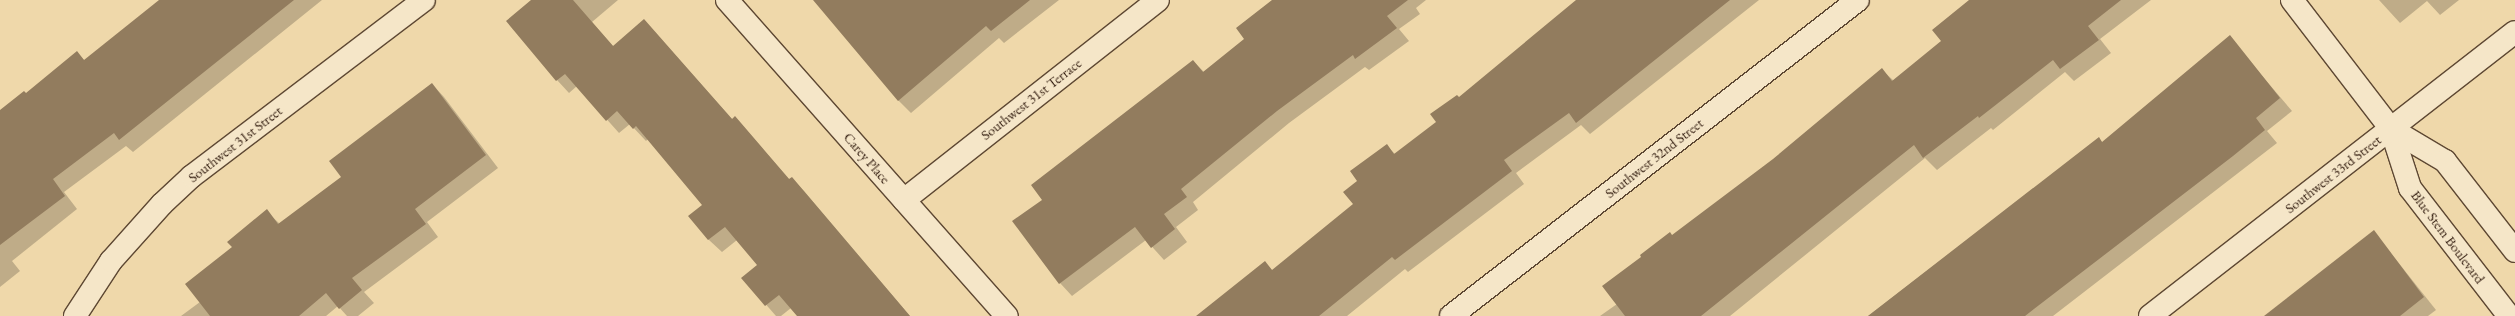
<!DOCTYPE html>
<style>
body{margin:0}
#map{position:relative;width:2515px;height:316px;overflow:hidden;background:#efd8aa;font-family:"EB Garamond",serif}
div>[style]{position:absolute}
[style*='--x']{left:calc(var(--x)*1px);top:calc(var(--y)*1px);width:calc(var(--w)*1px);rotate:calc(var(--a)*1deg)}
.shadow>*{inset:0;background:#0003}
.building>*{inset:0;background:#927c5e}
.roads{filter:drop-shadow(1px 0 #5e4833) drop-shadow(-1px 0 #5e4833) drop-shadow(0 1px #5e4833) drop-shadow(0 -1px #5e4833)}
.minor>*{height:22px;margin:-11px;padding:0 11px;transform-origin:11px;border-radius:11px;background:#f5e6c8}
span{translate:-50% -50%;white-space:nowrap;text-align:center;line-height:1.15;-webkit-text-stroke:4px #f5e6c8;paint-order:stroke}
.street-label{font-size:14px;color:#2e180b}
</style>
<div id="map">
<div class="shadow">
<i style="clip-path:polygon(169px 0,322px 0,133px 152px,126px 146px,64px 192px,77px 209px,12px 261px,20px 271px,0 287px,0 111px,26px 94px,77px 53px,85px 61px)"></i>
<i style="clip-path:polygon(533px 0,618px 0,592px 22px,614px 47px,644px 20px,733px 120px,735px 117px,790px 180px,791px 178px,804px 191px,910px 316px,798px 316px,791px 308px,781px 316px,776px 316px,743px 278px,758px 265px,737px 240px,722px 252px,709px 240px,690px 216px,703px 205px,648px 139px,646px 141px,630px 124px,619px 133px,577px 86px,569px 93px,557px 80px)"></i>
<i style="clip-path:polygon(835px 0,1059px 0,1004px 43px,999px 38px,911px 113px,898px 100px)"></i>
<i style="clip-path:polygon(1274px 0,1426px 0,1416px 8px,1420px 14px,1399px 29px,1409px 41px,1369px 70px,1365px 67px,1289px 123px,1193px 202px,1198px 210px,1176px 227px,1187px 242px,1164px 260px,1146px 240px,1072px 296px,1060px 283px,1043px 200px,1193px 61px,1204px 72px,1245px 39px)"></i>
<i style="clip-path:polygon(1596px 0,1759px 0,1590px 134px,1581px 125px,1516px 173px,1524px 184px,1408px 272px,1405px 269px,1347px 316px,1197px 316px,1265px 263px,1273px 271px,1354px 205px,1359px 181px,1386px 145px,1395px 154px,1437px 123px,1459px 98px)"></i>
<i style="clip-path:polygon(1973px 0,2151px 0,2100px 39px,2111px 53px,2074px 81px,2065px 72px,1993px 130px,1991px 128px,1937px 170px,1925px 158px,1730px 316px,1600px 316px,1617px 304px,1673px 236px,1774px 159px,1882px 70px,1894px 81px,1942px 41px)"></i>
<i style="clip-path:polygon(2379px 0,2459px 0,2440px 15px,2427px 1px,2400px 23px)"></i>
<i style="clip-path:polygon(2229px 37px,2292px 111px,2267px 131px,2277px 143px,2053px 316px,1868px 316px,2099px 139px,2103px 143px)"></i>
<i style="clip-path:polygon(432px 84px,444px 97px,498px 168px,427px 222px,438px 237px,364px 292px,374px 303px,358px 316px,347px 316px,338px 306px,326px 316px,181px 316px,200px 302px,233px 248px,266px 211px,280px 224px,342px 177px)"></i>
<i style="clip-path:polygon(2374px 232px,2436px 310px,2428px 316px,2267px 316px)"></i>
</div>
<div class="building">
<i style="clip-path:polygon(159px 0,294px 0,119px 140px,114px 133px,53px 179px,65px 196px,0 245px,0 110px,24px 91px,26px 93px,77px 51px,84px 60px)"></i>
<i style="clip-path:polygon(531px 0,573px 0,613px 46px,644px 19px,732px 119px,735px 116px,789px 179px,792px 177px,910px 316px,797px 316px,779px 295px,765px 306px,741px 278px,757px 265px,725px 227px,708px 240px,688px 216px,702px 205px,636px 126px,633px 129px,617px 111px,606px 121px,565px 74px,556px 81px,506px 21px)"></i>
<i style="clip-path:polygon(813px 0,1030px 0,991px 31px,986px 26px,898px 101px)"></i>
<i style="clip-path:polygon(1272px 0,1408px 0,1387px 16px,1397px 28px,1355px 59px,1353px 55px,1277px 111px,1181px 189px,1187px 197px,1164px 214px,1175px 229px,1151px 248px,1135px 227px,1059px 284px,1012px 221px,1042px 200px,1031px 185px,1193px 60px,1203px 72px,1244px 39px,1236px 28px)"></i>
<i style="clip-path:polygon(1576px 0,1730px 0,1576px 123px,1569px 113px,1504px 160px,1512px 171px,1395px 260px,1392px 257px,1319px 316px,1196px 316px,1265px 261px,1272px 270px,1353px 204px,1343px 192px,1357px 181px,1350px 171px,1387px 144px,1394px 154px,1436px 122px,1430px 114px,1457px 95px,1459px 97px)"></i>
<i style="clip-path:polygon(1969px 0,2121px 0,2088px 26px,2099px 40px,2060px 69px,2053px 60px,1979px 118px,1978px 116px,1923px 158px,1914px 145px,1701px 316px,1625px 316px,1602px 286px,1641px 257px,1640px 255px,1670px 232px,1672px 235px,1773px 159px,1882px 68px,1892px 81px,1941px 41px,1932px 30px)"></i>
<i style="clip-path:polygon(2230px 35px,2280px 98px,2256px 118px,2265px 130px,2233px 156px,2025px 316px,1868px 316px,2099px 137px,2102px 142px)"></i>
<i style="clip-path:polygon(432px 83px,486px 155px,415px 209px,426px 224px,352px 278px,362px 290px,339px 309px,326px 293px,299px 316px,210px 316px,185px 284px,232px 247px,227px 242px,267px 209px,278px 224px,341px 177px,329px 161px)"></i>
<i style="clip-path:polygon(2374px 230px,2424px 297px,2400px 316px,2264px 316px)"></i>
</div>
<div class="roads">
<div class="minor">
<i style="--x:727;--y:0;--w:422;--a:48.5"></i>
<i style="--x:2292;--y:0;--w:163;--a:52.5"></i>
<i style="--x:2391;--y:129;--w:62;--a:72.1"></i>
<i style="--x:2410;--y:188;--w:162;--a:52.3"></i>
<i style="--x:2391;--y:129;--w:63;--a:30.7"></i>
<i style="--x:2445;--y:161;--w:114;--a:52.1"></i>
<i style="--x:904;--y:200;--w:323;--a:-38.2"></i>
<i style="--x:75;--y:316;--w:66;--a:-56.8"></i>
<i style="--x:111;--y:261;--w:76;--a:-48.2"></i>
<i style="--x:162;--y:204;--w:41;--a:-43"></i>
<i style="--x:192;--y:176;--w:291;--a:-37.2"></i>
<i style="--x:1451;--y:316;--w:515;--a:-37.83"></i>
<i style="--x:2150;--y:316;--w:462;--a:-37.9"></i>
</div>
</div>
<div class="street-label">
<span style="left:1031px;top:99px;rotate:-38deg">Southwest 31st Terrace</span>
<span style="left:235px;top:144px;rotate:-38deg">Southwest 31st Street</span>
<span style="left:867px;top:158px;rotate:49deg">Carey Place</span>
<span style="left:1654px;top:158px;rotate:-38deg">Southwest 32nd Street</span>
<span style="left:2333px;top:174px;rotate:-38deg">Southwest 33rd Street</span>
<span style="left:2448px;top:237px;rotate:53deg">Blue Stem Boulevard</span>
</div>
</div>
